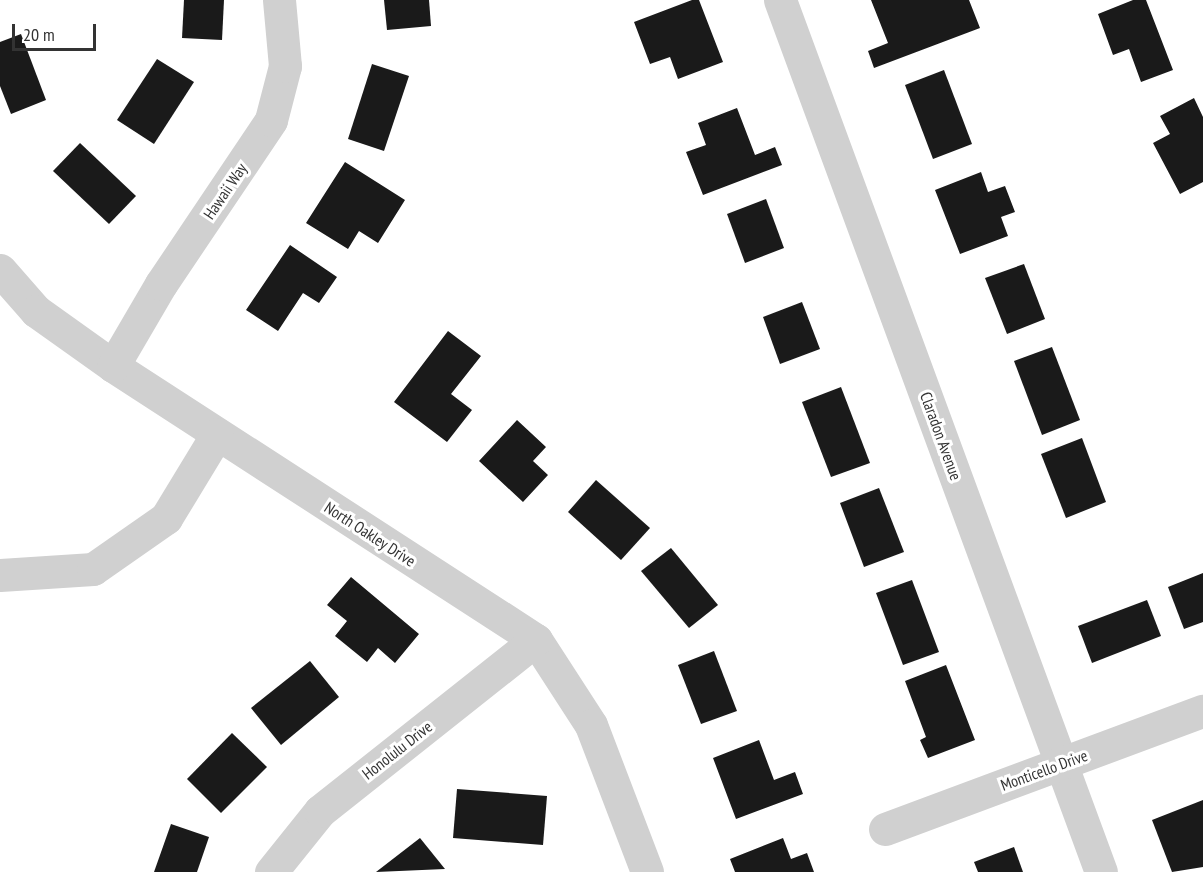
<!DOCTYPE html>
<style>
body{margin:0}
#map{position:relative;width:1203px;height:872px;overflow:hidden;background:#fff;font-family:"PT Sans Narrow",sans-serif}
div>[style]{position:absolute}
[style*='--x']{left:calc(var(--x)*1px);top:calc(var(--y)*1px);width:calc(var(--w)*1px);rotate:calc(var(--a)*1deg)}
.building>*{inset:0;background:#1a1a1a}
.minor>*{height:33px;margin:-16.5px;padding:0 16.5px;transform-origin:16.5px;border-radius:16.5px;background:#d0d0d0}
span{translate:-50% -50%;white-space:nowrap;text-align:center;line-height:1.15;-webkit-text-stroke:6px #fff;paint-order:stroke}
.street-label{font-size:16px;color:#333}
.scale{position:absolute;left:12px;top:24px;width:84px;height:27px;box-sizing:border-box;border:3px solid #333;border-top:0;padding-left:8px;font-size:18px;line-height:21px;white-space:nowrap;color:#333;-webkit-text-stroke:4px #fff;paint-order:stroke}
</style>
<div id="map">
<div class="building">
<i style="clip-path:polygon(184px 0,224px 0,222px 40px,182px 38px)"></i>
<i style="clip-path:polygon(384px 0,429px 0,431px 26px,387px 30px)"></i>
<i style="clip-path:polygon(692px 0,699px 0,723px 62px,678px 79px,670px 57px,650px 64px,634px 22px)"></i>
<i style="clip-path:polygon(871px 0,969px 0,980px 28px,874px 68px,868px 51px,888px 43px)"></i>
<i style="clip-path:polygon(1133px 0,1146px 0,1173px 70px,1141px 82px,1129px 49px,1113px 55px,1098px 14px)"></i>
<i style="clip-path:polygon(21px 34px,46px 100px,11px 114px,0 86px,0 42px)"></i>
<i style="clip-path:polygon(157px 59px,194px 82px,154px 144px,117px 120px)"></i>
<i style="clip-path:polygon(372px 64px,409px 76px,384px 151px,348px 139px)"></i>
<i style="clip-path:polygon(944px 70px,972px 144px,933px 159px,905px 85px)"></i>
<i style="clip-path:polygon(1194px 98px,1203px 117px,1203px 182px,1180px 194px,1153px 143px,1170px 134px,1160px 116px)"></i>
<i style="clip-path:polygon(737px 108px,755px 155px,775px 147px,782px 165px,703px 195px,686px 152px,706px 145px,698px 123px)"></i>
<i style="clip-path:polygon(80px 143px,136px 196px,109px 224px,53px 171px)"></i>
<i style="clip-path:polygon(345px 162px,405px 200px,378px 243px,359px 231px,348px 249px,306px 223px)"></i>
<i style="clip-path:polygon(981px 172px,988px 192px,1005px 186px,1015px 212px,1001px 217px,1008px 236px,960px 254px,935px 190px)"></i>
<i style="clip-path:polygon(766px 199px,784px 248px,745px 263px,727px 214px)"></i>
<i style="clip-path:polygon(290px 245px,337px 277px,319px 303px,303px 293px,278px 331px,246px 310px)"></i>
<i style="clip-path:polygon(1024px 264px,1045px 319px,1007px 334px,985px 278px)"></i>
<i style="clip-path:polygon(802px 302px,820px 349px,780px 364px,763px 317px)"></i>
<i style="clip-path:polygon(448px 331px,481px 356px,451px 394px,472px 410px,447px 442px,394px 402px)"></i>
<i style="clip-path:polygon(1052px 347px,1080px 420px,1042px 435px,1014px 361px)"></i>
<i style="clip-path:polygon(841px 387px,870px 463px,831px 477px,802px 402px)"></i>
<i style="clip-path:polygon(517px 420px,546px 447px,533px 461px,548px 475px,523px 502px,479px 461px)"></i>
<i style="clip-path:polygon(1082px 438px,1106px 502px,1066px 518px,1041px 454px)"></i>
<i style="clip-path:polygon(596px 480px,650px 528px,621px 560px,568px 512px)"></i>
<i style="clip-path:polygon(879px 488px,904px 552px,864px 567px,840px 503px)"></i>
<i style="clip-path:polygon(671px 548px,718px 605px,689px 628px,641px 571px)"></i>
<i style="clip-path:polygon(1203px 573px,1203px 622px,1184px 629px,1168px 587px)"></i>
<i style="clip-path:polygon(351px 577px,419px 634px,395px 663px,378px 648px,367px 662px,335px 636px,347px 621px,327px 605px)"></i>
<i style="clip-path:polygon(912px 580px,939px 652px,903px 665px,876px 593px)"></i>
<i style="clip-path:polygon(1147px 600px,1161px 636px,1092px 663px,1078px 626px)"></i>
<i style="clip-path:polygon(714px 651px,737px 711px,701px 724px,678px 665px)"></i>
<i style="clip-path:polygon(310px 661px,339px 697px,281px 745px,251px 708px)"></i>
<i style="clip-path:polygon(946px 665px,975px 740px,928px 758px,920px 740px,926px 737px,905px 681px)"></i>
<i style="clip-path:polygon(232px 733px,267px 767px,221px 813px,187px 779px)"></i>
<i style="clip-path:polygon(759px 740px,774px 780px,795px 772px,803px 794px,736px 819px,713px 758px)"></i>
<i style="clip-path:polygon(457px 789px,547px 796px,543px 845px,453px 838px)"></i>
<i style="clip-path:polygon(1203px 800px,1203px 867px,1172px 872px,1152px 820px)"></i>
<i style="clip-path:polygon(171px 824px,209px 837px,197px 872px,154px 872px)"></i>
<i style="clip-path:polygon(420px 838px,445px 869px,376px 872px)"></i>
<i style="clip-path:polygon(783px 838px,791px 859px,807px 853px,814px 872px,735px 872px,730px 859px)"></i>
<i style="clip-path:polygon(1014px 847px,1023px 872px,978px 872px,974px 862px)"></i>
</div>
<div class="minor">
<i style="--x:780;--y:0;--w:929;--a:69.79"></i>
<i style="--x:0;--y:270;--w:55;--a:48.7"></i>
<i style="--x:36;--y:311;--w:95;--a:35.5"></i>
<i style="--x:113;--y:366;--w:504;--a:32.93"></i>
<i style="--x:536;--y:640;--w:101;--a:57.1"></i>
<i style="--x:591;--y:725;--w:157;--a:69.1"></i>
<i style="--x:113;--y:366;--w:95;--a:-59.7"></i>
<i style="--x:161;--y:284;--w:197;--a:-56.1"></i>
<i style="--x:271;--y:120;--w:56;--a:-75.5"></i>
<i style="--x:285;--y:66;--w:66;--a:-95.2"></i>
<i style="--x:0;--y:575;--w:93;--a:-3.7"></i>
<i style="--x:93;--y:569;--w:89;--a:-34.9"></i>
<i style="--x:166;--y:518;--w:98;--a:-58.7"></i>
<i style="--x:885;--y:829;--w:339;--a:-20.4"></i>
<i style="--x:271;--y:872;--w:78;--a:-51.2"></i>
<i style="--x:320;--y:811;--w:275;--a:-38.4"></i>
</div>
<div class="street-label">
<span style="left:225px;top:191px;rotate:-56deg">Hawaii Way</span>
<span style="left:941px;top:436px;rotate:70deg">Claradon Avenue</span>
<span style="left:370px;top:534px;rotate:33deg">North Oakley Drive</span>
<span style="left:397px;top:750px;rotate:-38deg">Honolulu Drive</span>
<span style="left:1044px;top:770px;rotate:-20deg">Monticello Drive</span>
</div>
<div class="scale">20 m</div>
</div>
